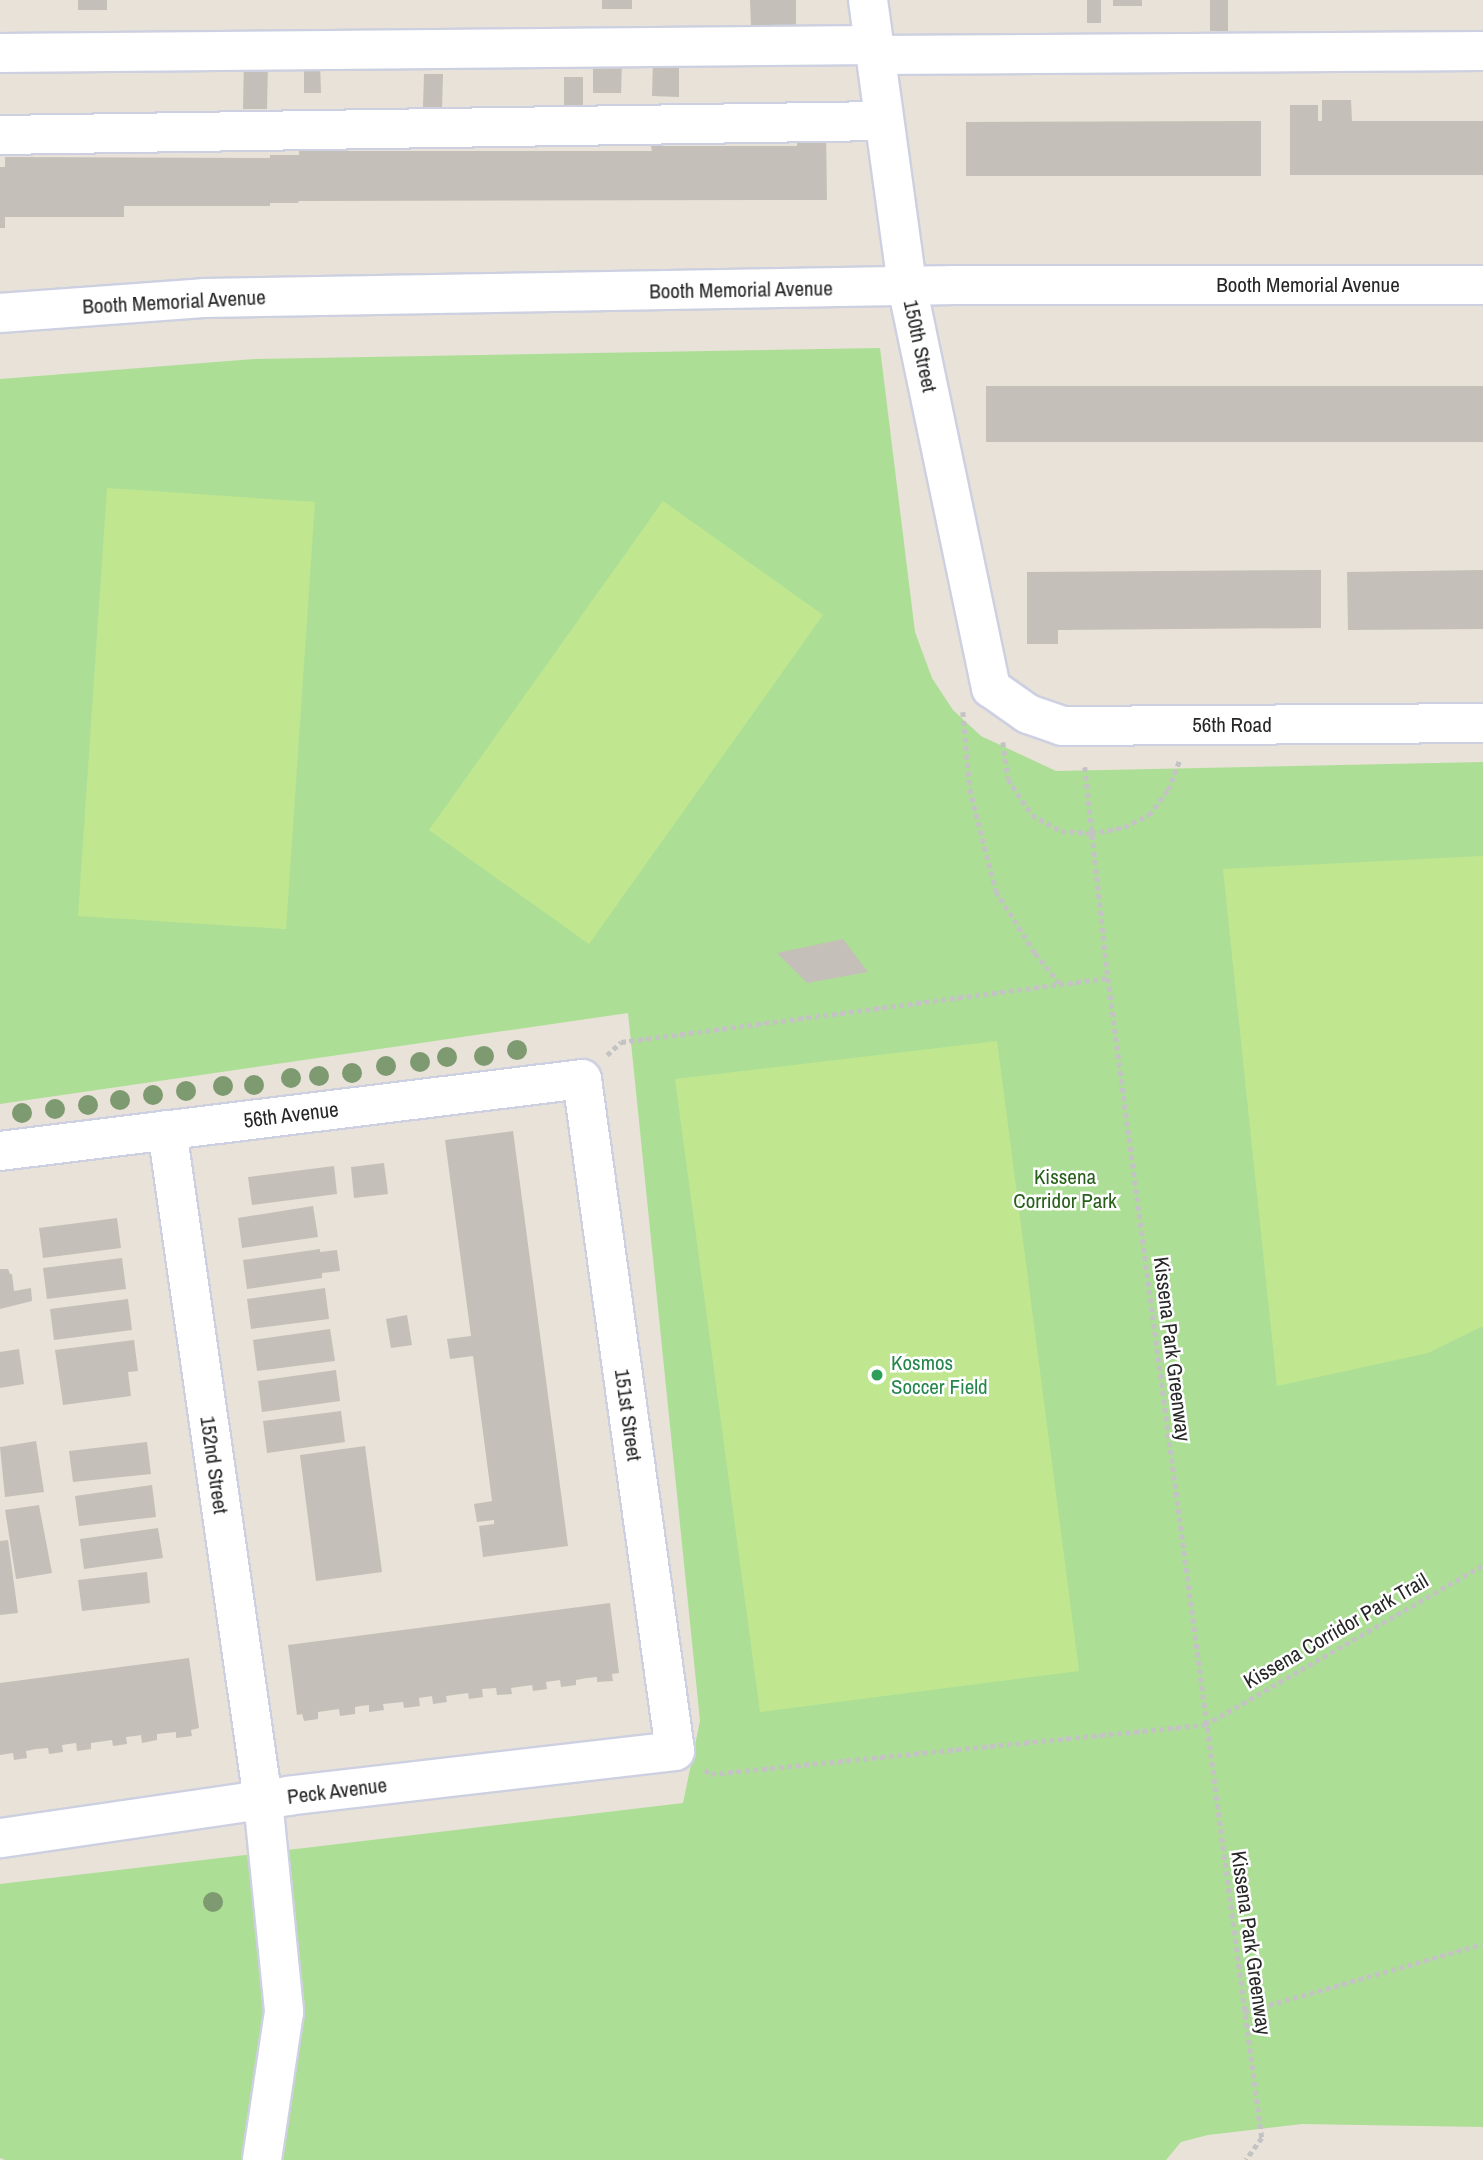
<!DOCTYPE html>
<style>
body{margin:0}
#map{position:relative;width:1483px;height:2160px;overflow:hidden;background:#e9e2d8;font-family:"Archivo Narrow",sans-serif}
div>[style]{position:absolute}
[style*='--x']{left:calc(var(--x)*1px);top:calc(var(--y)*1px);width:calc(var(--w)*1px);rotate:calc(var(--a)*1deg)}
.green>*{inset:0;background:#acdf95}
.pitch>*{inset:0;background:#c0e790}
.building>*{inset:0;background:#c4bfb8}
.path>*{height:4.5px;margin-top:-2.25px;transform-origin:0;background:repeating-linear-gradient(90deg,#c3c3c3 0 5px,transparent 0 8.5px)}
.roads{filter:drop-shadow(2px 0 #cdd0e0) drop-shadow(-2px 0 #cdd0e0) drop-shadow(0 2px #cdd0e0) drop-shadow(0 -2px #cdd0e0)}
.minor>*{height:38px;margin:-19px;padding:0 19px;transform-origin:19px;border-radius:19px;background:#fff}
.trees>*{width:20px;height:20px;margin:-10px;border-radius:50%;background:#7e9a70}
.dots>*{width:19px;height:19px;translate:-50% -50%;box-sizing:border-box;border:4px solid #fff;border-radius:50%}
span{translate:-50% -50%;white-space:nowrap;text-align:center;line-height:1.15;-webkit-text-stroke:5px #fff;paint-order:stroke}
.street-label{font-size:21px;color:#272727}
.park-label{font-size:21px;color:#27601a}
.leisure-label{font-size:21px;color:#27864d}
.left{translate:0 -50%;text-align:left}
</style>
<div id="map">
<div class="green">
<i style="clip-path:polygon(880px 348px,915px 632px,932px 678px,953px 710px,981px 736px,1056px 771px,1483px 762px,1483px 2127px,1302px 2124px,1208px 2135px,1181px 2142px,1166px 2160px,5px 2160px,0 2158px,0 1884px,683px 1803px,700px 1721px,628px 1013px,0 1104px,0 379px,254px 359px)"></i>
</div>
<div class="pitch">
<i style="clip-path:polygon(107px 488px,315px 502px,286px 929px,78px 916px)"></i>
<i style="clip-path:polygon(663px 501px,823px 615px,589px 944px,429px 830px)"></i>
<i style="clip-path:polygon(1483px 856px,1483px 1326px,1428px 1353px,1277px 1386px,1223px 869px)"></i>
<i style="clip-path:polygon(997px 1041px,1079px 1671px,760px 1712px,675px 1079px)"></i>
</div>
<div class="building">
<i style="clip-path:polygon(78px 0,107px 0,107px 10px,78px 10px)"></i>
<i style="clip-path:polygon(602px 0,632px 0,632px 9px,602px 9px)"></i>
<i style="clip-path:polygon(750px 0,796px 0,796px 27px,751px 28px)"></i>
<i style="clip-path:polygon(1087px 0,1101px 0,1101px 23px,1087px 23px)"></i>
<i style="clip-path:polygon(1113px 0,1142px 0,1142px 6px,1113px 6px)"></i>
<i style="clip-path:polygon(1210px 0,1228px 0,1228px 31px,1210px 31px)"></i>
<i style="clip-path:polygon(653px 59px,679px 59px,679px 97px,652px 96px)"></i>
<i style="clip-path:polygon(244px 60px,268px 61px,267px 109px,243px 109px)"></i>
<i style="clip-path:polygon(593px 61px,622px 61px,621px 93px,593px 93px)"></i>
<i style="clip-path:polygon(304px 62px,320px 62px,321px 93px,304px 93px)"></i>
<i style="clip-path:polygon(424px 74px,443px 74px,442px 108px,423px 107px)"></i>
<i style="clip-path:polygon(564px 77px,583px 77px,583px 109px,564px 109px)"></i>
<i style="clip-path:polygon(1322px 100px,1351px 100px,1352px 121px,1483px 121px,1483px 175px,1290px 175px,1290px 105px,1318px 105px,1318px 121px,1322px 121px)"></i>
<i style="clip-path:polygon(1261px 121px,1261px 176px,966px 176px,966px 122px)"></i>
<i style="clip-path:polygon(797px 128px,826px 128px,827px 200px,299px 201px,298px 203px,270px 203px,270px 206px,124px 206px,124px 217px,5px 217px,5px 228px,0 228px,0 167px,5px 167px,5px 157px,270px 158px,270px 155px,299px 155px,299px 151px,652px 151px,651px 146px,797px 146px)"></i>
<i style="clip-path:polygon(986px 386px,1483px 386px,1483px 442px,986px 442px)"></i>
<i style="clip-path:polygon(1321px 570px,1321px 628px,1058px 630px,1058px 644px,1027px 644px,1027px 572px)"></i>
<i style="clip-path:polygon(1483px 570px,1483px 629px,1348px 630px,1347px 572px)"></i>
<i style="clip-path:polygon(843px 939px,868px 972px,807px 983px,777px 953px)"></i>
<i style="clip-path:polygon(513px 1131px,568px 1546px,483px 1557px,479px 1526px,494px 1524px,494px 1520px,477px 1522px,474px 1504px,492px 1501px,473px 1356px,450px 1359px,447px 1339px,471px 1336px,445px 1140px)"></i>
<i style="clip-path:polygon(384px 1163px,388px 1194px,354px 1198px,351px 1167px)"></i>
<i style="clip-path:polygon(334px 1166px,337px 1194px,252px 1205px,248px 1177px)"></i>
<i style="clip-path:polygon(313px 1206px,318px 1237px,242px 1248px,238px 1218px)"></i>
<i style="clip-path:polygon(117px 1218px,121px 1248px,43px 1258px,39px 1228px)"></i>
<i style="clip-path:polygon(320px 1249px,320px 1252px,337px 1250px,340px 1271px,322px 1273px,322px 1278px,247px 1289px,243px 1260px)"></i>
<i style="clip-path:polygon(122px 1258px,126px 1289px,47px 1299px,43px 1268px)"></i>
<i style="clip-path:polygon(0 1269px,8px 1269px,10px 1274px,12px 1274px,14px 1291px,31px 1288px,32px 1301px,0 1309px)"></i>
<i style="clip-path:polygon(325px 1288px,329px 1319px,251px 1329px,247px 1299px)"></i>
<i style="clip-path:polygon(128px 1299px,132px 1330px,54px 1340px,50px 1309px)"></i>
<i style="clip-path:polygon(407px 1315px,412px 1345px,391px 1348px,386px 1319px)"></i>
<i style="clip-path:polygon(330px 1329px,335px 1361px,257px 1371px,253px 1340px)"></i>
<i style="clip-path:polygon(134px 1340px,138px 1371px,128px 1372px,131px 1396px,63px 1405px,55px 1350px)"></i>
<i style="clip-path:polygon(19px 1349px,24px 1384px,0 1388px,0 1352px)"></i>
<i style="clip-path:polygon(336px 1370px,340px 1401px,262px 1412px,258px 1381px)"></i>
<i style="clip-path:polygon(341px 1411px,345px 1442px,267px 1453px,263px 1421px)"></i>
<i style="clip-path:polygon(36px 1441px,44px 1492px,5px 1497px,0 1447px)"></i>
<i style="clip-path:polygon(147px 1442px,151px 1474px,73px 1482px,69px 1451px)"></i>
<i style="clip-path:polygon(365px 1446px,382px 1572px,316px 1581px,300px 1455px)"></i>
<i style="clip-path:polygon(152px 1485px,156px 1517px,79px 1526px,75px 1496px)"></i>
<i style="clip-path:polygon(39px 1505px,52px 1573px,16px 1579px,5px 1510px)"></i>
<i style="clip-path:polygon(158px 1528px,163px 1558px,84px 1569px,80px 1539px)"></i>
<i style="clip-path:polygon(8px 1540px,18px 1613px,0 1615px,0 1541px)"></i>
<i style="clip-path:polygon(147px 1572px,150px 1603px,82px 1611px,78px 1580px)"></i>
<i style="clip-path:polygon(610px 1603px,619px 1673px,612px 1674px,613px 1681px,597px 1682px,597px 1677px,587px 1678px,576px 1680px,576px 1685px,561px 1687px,560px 1680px,546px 1682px,547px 1689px,533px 1691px,532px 1685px,511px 1688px,512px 1694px,497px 1695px,496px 1688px,482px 1689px,483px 1697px,469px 1699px,468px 1693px,446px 1696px,447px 1702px,433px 1704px,432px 1696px,419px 1698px,420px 1706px,404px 1708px,403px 1702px,383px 1704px,384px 1710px,369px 1712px,369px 1705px,361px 1706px,355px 1707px,355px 1714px,340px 1716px,339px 1709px,318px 1712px,318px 1719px,304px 1721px,302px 1714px,297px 1715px,288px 1645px)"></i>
<i style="clip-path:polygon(189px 1658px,199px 1728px,191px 1730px,192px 1736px,176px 1738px,176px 1732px,157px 1734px,157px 1740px,142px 1743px,141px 1735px,135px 1736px,126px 1737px,127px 1744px,113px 1746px,112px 1740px,91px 1743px,91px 1749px,77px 1751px,76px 1743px,62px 1745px,63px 1752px,49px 1754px,48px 1748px,36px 1749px,26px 1751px,27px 1758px,14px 1760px,13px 1753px,0 1755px,0 1683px)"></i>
</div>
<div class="path">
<i style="--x:963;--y:712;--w:77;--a:84.8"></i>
<i style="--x:970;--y:789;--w:105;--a:75.7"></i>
<i style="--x:996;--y:891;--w:73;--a:57.8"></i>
<i style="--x:1035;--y:953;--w:40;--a:51"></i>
<i style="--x:1003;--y:742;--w:37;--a:82"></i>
<i style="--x:1008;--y:779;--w:43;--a:56.3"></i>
<i style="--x:1032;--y:815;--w:33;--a:29"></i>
<i style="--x:1061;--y:831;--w:30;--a:4"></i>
<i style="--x:1091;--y:833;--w:34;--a:-10"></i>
<i style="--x:1124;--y:827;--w:28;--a:-26"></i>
<i style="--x:1149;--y:815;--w:31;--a:-53"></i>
<i style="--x:1168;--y:790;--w:31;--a:-69"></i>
<i style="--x:1085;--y:767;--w:212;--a:83.8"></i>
<i style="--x:1108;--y:978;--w:1170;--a:82.44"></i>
<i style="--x:1262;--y:2138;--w:27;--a:126"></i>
<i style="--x:607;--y:1055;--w:19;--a:-43"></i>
<i style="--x:621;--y:1042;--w:491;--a:-7.5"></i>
<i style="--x:705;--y:1770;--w:7;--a:34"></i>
<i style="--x:711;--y:1774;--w:496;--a:-5.7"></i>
<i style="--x:1205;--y:1725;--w:321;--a:-29.9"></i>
<i style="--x:1244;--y:2012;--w:248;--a:-15.9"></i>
</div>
<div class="roads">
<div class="minor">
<i style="--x:868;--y:0;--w:289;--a:82.2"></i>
<i style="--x:907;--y:286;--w:411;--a:78.2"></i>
<i style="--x:991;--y:688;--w:45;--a:35.1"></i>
<i style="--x:1028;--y:714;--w:36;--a:19"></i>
<i style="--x:1062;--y:726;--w:421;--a:-0.4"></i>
<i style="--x:0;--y:53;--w:874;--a:-0.52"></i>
<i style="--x:875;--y:55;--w:608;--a:-0.38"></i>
<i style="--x:0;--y:135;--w:884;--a:-0.91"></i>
<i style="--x:0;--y:313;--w:205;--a:-4.2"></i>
<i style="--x:204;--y:298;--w:752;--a:-0.99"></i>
<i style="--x:956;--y:285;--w:527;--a:0"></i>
<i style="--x:167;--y:1130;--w:677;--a:81.85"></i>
<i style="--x:263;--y:1800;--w:213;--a:84.3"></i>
<i style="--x:284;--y:2012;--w:150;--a:98.5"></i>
<i style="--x:0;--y:1151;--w:586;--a:-7.05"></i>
<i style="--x:582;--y:1079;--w:678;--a:82.12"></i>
<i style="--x:675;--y:1751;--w:389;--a:173.4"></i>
<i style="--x:289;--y:1796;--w:292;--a:171.7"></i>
</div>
</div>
<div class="trees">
<i style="left:517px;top:1050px"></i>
<i style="left:484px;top:1056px"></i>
<i style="left:447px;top:1057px"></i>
<i style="left:420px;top:1062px"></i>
<i style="left:386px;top:1066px"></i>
<i style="left:352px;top:1073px"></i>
<i style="left:319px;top:1076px"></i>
<i style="left:291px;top:1078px"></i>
<i style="left:254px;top:1085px"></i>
<i style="left:223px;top:1086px"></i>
<i style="left:186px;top:1091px"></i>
<i style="left:153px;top:1095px"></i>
<i style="left:120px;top:1100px"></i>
<i style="left:88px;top:1105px"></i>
<i style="left:55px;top:1109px"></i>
<i style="left:22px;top:1113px"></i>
<i style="left:213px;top:1902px"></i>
</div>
<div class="dots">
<i style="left:877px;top:1375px;background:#2e9e5b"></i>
</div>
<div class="street-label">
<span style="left:1308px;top:285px">Booth Memorial Avenue</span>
<span style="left:741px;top:290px;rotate:-1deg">Booth Memorial Avenue</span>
<span style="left:174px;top:302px;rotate:-3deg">Booth Memorial Avenue</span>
<span style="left:920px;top:346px;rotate:78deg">150th Street</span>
<span style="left:1232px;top:725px">56th Road</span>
<span style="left:291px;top:1115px;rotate:-7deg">56th Avenue</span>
<span style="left:1172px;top:1349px;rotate:83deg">Kissena Park Greenway</span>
<span style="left:628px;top:1415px;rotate:82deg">151st Street</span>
<span style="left:214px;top:1465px;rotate:82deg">152nd Street</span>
<span style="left:1336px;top:1631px;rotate:-30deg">Kissena Corridor Park Trail</span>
<span style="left:337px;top:1791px;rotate:-7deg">Peck Avenue</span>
<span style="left:1251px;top:1943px;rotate:82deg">Kissena Park Greenway</span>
</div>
<div class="park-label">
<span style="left:1065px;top:1189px">Kissena<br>Corridor Park</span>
</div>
<div class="leisure-label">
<span class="left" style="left:891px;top:1375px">Kosmos<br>Soccer Field</span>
</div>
</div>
